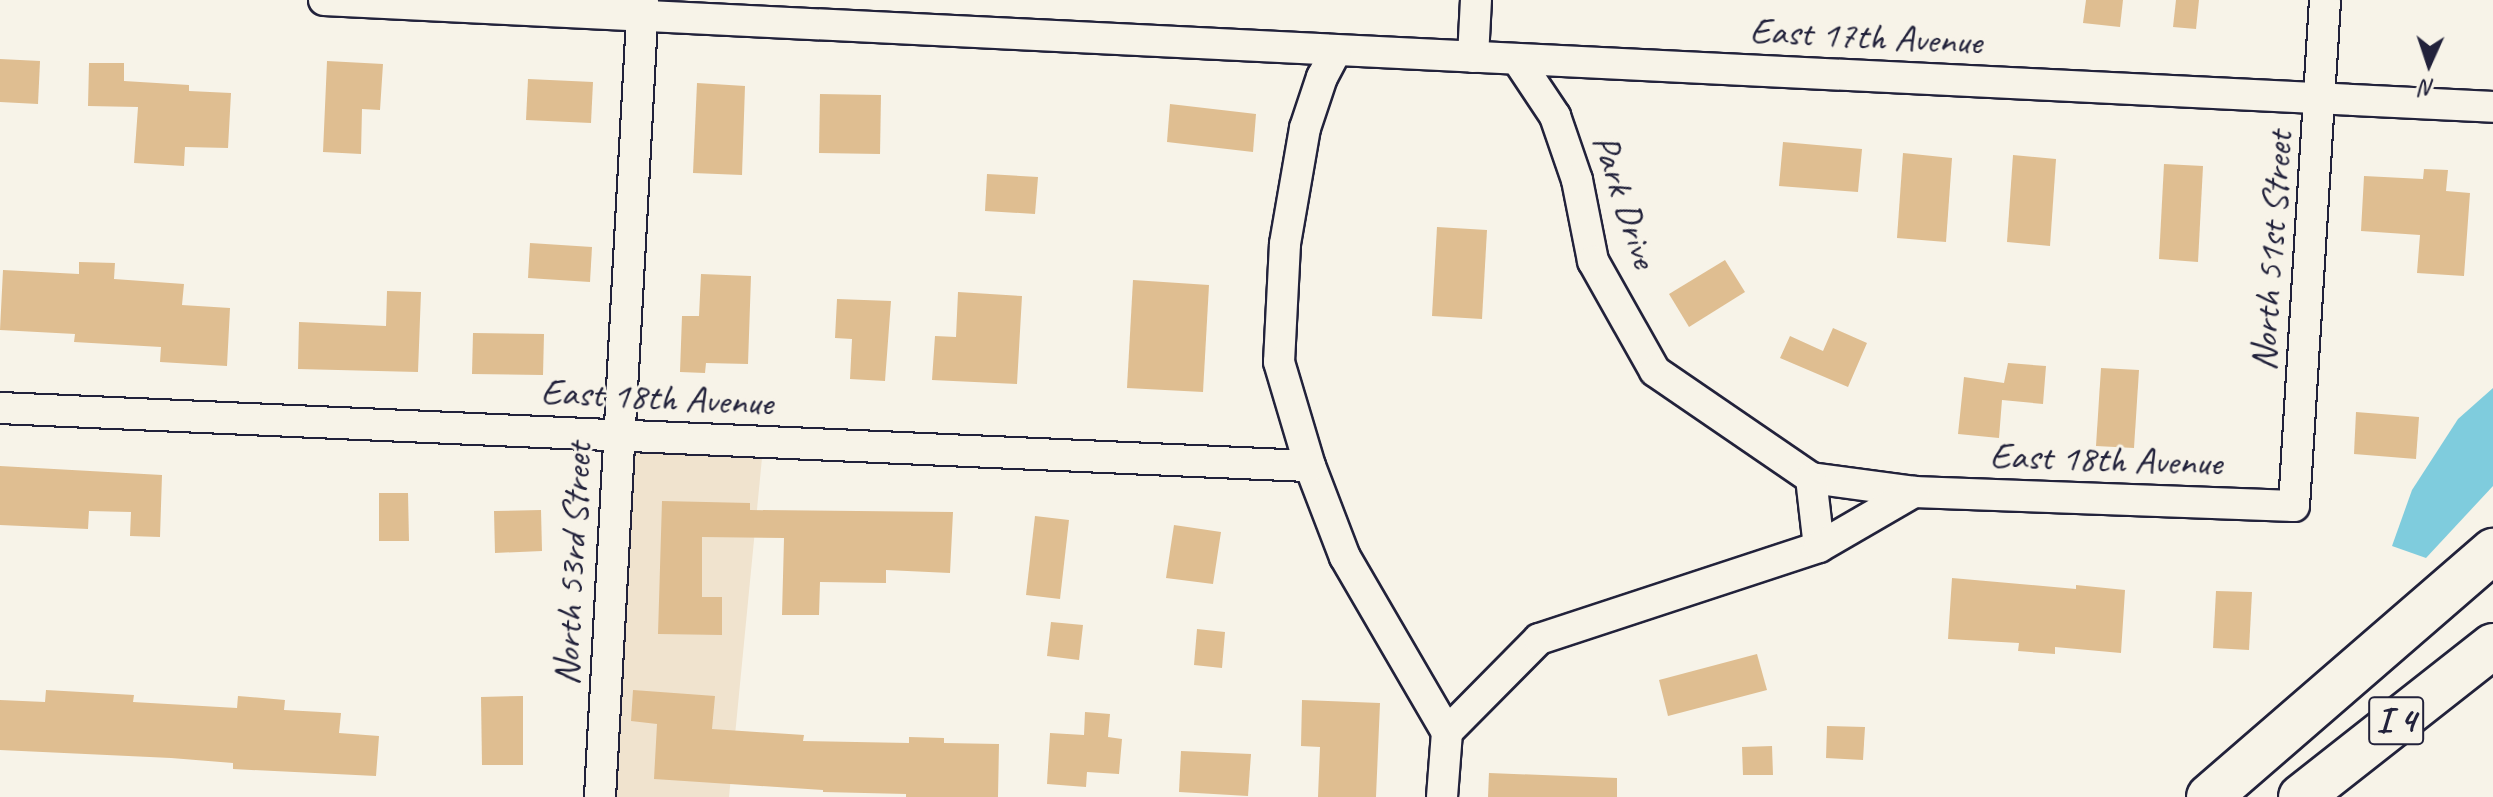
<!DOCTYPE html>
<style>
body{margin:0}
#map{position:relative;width:2493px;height:797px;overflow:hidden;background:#f7f3e8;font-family:Caveat,sans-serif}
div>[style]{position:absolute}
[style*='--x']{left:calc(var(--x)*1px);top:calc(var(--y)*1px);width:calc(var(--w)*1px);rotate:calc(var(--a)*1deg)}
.built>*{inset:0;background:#f0e3ce}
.water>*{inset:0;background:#7fccdd}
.building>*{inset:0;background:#dfbe91}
.roads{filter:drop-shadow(2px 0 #22223b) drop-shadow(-2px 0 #22223b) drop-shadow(0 2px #22223b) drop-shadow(0 -2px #22223b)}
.minor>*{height:30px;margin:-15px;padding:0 15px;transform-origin:15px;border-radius:15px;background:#f7f3e8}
.motorway>*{height:44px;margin:-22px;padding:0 22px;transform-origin:22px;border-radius:22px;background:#f7f3e8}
span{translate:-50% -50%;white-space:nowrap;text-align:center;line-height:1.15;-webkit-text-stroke:6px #f7f3e8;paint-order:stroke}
.shield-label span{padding:2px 6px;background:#f7f3e8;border:2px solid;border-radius:6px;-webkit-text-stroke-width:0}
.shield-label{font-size:36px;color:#22223b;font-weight:700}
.street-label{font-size:38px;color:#22223b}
.north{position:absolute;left:2389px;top:24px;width:80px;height:80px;-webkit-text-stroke:6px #f7f3e8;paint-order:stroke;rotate:183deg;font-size:22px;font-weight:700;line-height:32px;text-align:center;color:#22223b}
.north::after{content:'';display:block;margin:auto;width:28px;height:36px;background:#22223b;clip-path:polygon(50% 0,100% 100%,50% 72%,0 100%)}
</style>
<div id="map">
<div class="built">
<i style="clip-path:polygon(633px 452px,762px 458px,729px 797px,615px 797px)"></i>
</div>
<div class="water">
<i style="clip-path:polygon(2493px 388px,2493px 486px,2426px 558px,2392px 546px,2412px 490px,2458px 419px)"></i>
</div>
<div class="building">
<i style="clip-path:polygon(2086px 0,2123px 0,2120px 27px,2083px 23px)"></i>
<i style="clip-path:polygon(2176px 0,2199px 0,2196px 29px,2173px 27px)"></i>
<i style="clip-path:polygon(0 59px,40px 61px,38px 104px,0 102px)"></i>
<i style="clip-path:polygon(327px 61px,383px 64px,380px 110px,362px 109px,361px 154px,323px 152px)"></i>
<i style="clip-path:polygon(89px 63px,124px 63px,124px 81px,189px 85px,189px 91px,231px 93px,228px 148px,185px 147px,184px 166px,134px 163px,138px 107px,88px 106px)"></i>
<i style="clip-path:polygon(528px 79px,593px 82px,591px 123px,526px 120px)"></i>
<i style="clip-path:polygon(697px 83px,745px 86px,742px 175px,693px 173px)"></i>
<i style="clip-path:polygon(820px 94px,881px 95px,880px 154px,819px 153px)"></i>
<i style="clip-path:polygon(1170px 104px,1256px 114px,1253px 152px,1167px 142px)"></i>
<i style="clip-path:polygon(1783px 142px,1862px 149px,1858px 192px,1779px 186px)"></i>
<i style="clip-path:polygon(1903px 153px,1952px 158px,1946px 242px,1897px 238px)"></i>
<i style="clip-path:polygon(2013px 155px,2056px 159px,2050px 246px,2007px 242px)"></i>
<i style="clip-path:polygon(2164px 164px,2203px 166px,2198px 262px,2159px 259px)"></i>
<i style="clip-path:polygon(2424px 169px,2448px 170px,2446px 191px,2470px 193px,2464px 276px,2417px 273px,2420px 235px,2361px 231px,2364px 176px,2423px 179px)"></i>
<i style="clip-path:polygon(987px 174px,1038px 177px,1035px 214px,985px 211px)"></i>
<i style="clip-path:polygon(1437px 227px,1487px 230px,1482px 319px,1432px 316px)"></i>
<i style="clip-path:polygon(530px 243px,592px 247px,590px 282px,528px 278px)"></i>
<i style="clip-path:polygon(1725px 260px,1745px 292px,1689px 327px,1669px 294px)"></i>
<i style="clip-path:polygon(79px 262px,115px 263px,114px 279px,184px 284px,182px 305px,230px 308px,227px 366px,160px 362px,161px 347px,74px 342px,75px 334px,0 330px,3px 270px,79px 274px)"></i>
<i style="clip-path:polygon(701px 274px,751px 276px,748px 364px,706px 363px,705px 373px,680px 372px,682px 316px,699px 316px)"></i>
<i style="clip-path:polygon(1133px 280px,1209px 285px,1203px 392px,1127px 388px)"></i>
<i style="clip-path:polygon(387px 291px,421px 292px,418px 372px,298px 369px,299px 322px,386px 326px)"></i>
<i style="clip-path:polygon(958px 292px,1022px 296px,1017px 384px,932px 380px,935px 336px,956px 337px)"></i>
<i style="clip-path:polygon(837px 299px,891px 301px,885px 381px,850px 379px,852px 339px,835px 338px)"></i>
<i style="clip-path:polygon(1833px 328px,1867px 343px,1848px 387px,1780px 358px,1790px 336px,1823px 351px)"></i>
<i style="clip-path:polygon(473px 333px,544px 334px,543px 375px,472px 374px)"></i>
<i style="clip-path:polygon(2008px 363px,2046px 366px,2043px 404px,2002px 400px,1999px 438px,1958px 434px,1964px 377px,2004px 383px)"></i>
<i style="clip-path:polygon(2101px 368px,2139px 370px,2134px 448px,2096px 446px)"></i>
<i style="clip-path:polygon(2356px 412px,2419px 417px,2416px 459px,2354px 454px)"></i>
<i style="clip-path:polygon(0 466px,162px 475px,160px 537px,130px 536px,131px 512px,89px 511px,88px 529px,0 525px)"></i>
<i style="clip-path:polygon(379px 493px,408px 493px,409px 541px,379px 541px)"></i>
<i style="clip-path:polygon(662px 501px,750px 503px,750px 510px,953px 512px,950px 573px,886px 570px,886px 583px,820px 582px,819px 615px,782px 615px,784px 538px,702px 537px,702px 597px,722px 597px,722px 635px,658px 634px)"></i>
<i style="clip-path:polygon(541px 510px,542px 551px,495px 553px,494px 511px)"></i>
<i style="clip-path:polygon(1035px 516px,1069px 520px,1060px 599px,1026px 595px)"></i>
<i style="clip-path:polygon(1174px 525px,1221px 532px,1213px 584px,1166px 578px)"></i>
<i style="clip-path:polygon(1952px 578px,2076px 589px,2076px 585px,2125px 590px,2121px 653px,2055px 647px,2055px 654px,2018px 651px,2019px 643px,1948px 639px)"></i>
<i style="clip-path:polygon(2216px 591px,2252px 592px,2249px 650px,2213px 648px)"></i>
<i style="clip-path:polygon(1051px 622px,1083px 625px,1079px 660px,1047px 656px)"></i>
<i style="clip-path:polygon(1197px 629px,1225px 632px,1222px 668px,1194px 665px)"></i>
<i style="clip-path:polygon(1757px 654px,1767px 690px,1668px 716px,1659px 680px)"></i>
<i style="clip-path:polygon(46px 690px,134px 695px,133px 702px,237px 708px,238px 696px,285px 700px,284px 710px,341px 713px,339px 733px,379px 736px,376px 776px,233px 769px,233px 763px,171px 758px,0 750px,0 700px,45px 702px)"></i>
<i style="clip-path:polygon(633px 690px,715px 696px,712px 729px,804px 735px,803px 741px,909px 743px,909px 737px,944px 738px,944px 743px,999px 744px,998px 797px,906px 797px,906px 794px,823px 792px,823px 790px,654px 779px,657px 724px,631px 721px)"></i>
<i style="clip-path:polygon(523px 696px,523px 765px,482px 765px,481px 697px)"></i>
<i style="clip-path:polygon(1302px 700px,1380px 703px,1376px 797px,1318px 797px,1320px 747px,1301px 746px)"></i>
<i style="clip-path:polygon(1085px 712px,1110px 714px,1108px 737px,1122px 739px,1119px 774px,1087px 772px,1086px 787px,1047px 784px,1050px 733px,1084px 735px)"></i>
<i style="clip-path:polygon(1827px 726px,1865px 727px,1863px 760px,1826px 758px)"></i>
<i style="clip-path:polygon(1772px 746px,1773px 775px,1743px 775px,1742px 747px)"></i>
<i style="clip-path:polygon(1181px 751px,1251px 754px,1248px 796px,1179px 792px)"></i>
<i style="clip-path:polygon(1489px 773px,1617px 778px,1617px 797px,1488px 797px)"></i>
</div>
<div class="roads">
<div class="minor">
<i style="--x:324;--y:0;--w:2172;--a:2.82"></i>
<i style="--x:1336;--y:51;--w:30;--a:118"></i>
<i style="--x:1322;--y:77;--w:54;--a:108.4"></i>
<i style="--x:1305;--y:128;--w:118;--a:99.8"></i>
<i style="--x:1285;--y:244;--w:118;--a:92.9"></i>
<i style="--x:1279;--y:362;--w:109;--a:73.4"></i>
<i style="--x:1310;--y:466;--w:97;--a:69"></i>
<i style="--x:1345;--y:557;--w:203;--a:59.8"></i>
<i style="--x:1447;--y:732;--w:65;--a:94.4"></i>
<i style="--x:1473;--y:57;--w:57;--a:-87"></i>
<i style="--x:1517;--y:59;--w:69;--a:56.3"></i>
<i style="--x:1555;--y:116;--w:68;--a:71"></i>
<i style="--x:1577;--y:180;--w:83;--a:78.8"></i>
<i style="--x:1593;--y:261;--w:126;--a:60.6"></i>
<i style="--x:1655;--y:371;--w:189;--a:34.4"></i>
<i style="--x:1811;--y:478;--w:104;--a:7.7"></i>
<i style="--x:1914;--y:492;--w:380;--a:2.1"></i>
<i style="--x:2294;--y:506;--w:507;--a:-86.49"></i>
<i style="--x:0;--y:408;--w:1311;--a:2.54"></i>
<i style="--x:1811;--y:478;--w:69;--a:83.4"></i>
<i style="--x:1447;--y:732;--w:131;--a:-45.3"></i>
<i style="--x:1539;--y:639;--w:295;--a:-18.2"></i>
<i style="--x:1819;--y:547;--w:110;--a:-30.1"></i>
<i style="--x:600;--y:797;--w:798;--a:-86.91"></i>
</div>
<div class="motorway">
<i style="--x:2209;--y:797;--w:376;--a:-40.9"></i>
<i style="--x:2301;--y:797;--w:244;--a:-38.2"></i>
</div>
</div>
<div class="shield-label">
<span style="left:2396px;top:721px">I 4</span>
</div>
<div class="street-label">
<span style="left:1866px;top:36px;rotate:3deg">East 17th Avenue</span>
<span style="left:1625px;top:201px;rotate:72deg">Park Drive</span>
<span style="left:2271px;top:251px;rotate:-86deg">North 51st Street</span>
<span style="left:657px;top:397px;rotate:3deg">East 18th Avenue</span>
<span style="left:2106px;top:459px;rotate:2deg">East 18th Avenue</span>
<span style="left:572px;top:564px;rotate:-87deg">North 53rd Street</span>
</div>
<div class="north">N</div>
</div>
